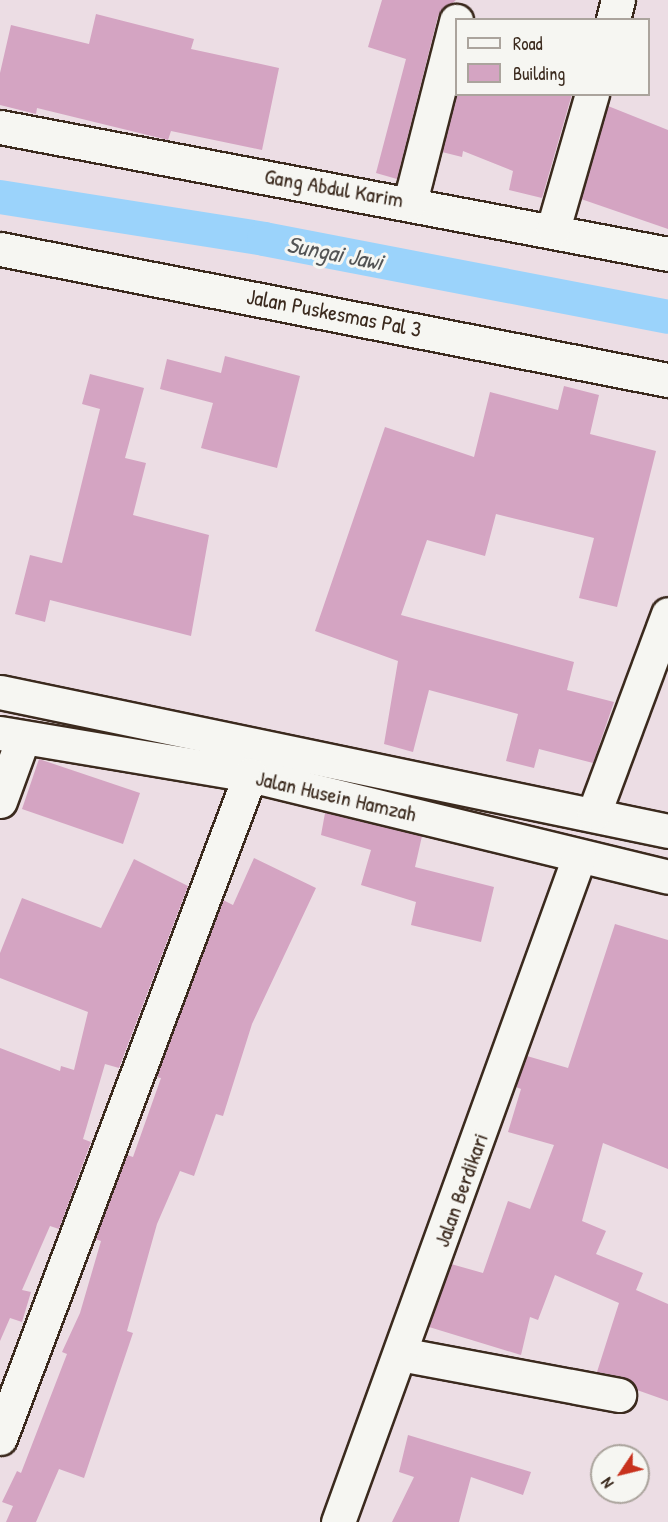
<!DOCTYPE html>
<style>
body{margin:0}
#map{position:relative;width:668px;height:1522px;overflow:hidden;background:#ecdde4;font-family:"Patrick Hand",sans-serif}
div>[style]{position:absolute}
[style*='--x']{left:calc(var(--x)*1px);top:calc(var(--y)*1px);width:calc(var(--w)*1px);rotate:calc(var(--a)*1deg)}
.canal>*{height:34px;margin:-17px;padding:0 17px;transform-origin:17px;border-radius:17px;background:#9bd3fb}
.building>*{inset:0;background:#d4a4c2}
.roads{filter:drop-shadow(2px 0 #3b2a1e) drop-shadow(-2px 0 #3b2a1e) drop-shadow(0 2px #3b2a1e) drop-shadow(0 -2px #3b2a1e)}
.minor>*{height:33px;margin:-16.5px;padding:0 16.5px;transform-origin:16.5px;border-radius:16.5px;background:#f6f6f2}
span{translate:-50% -50%;white-space:nowrap;text-align:center;line-height:1.15;-webkit-text-stroke:6px #f6f6f2;paint-order:stroke}
.street-label{font-size:22px;color:#3b2a1e}
.water-label{font-size:24px;color:#535455;font-style:italic}
.legend{position:absolute;left:455px;top:18px;width:195px;height:78px;box-sizing:border-box;background:#f6f6f2;border:2px solid #aba49d;margin:0;padding:8px 10px;list-style:none;font-size:18px;color:#3b2a1e}
.legend li{display:flex;align-items:center;gap:12px;height:30px}
.legend b{width:30px;border:2px solid #aba49d}
.north{position:absolute;left:590px;top:1444px;width:60px;height:60px;box-sizing:border-box;background:#f6f6f2;border:2px solid #aba49d;border-radius:50%;rotate:235deg;font-size:16px;font-weight:700;line-height:24px;text-align:center;color:#3b2a1e}
.north::after{content:'';display:block;margin:auto;width:21px;height:27px;background:#c8321e;clip-path:polygon(50% 0,100% 100%,50% 72%,0 100%)}
</style>
<div id="map">
<div class="canal">
<i style="--x:0;--y:197;--w:267;--a:9"></i>
<i style="--x:264;--y:239;--w:411;--a:10.9"></i>
</div>
<div class="building">
<i style="clip-path:polygon(382px 0,456px 0,438px 16px,397px 179px,376px 173px,406px 59px,368px 47px)"></i>
<i style="clip-path:polygon(96px 14px,194px 39px,191px 49px,279px 68px,262px 150px,171px 131px,168px 140px,37px 108px,36px 114px,0 105px,0 73px,11px 25px,89px 44px)"></i>
<i style="clip-path:polygon(457px 94px,572px 94px,542px 198px,509px 190px,513px 171px,463px 151px,462px 157px,442px 152px)"></i>
<i style="clip-path:polygon(608px 106px,668px 130px,668px 229px,581px 199px)"></i>
<i style="clip-path:polygon(225px 356px,300px 376px,277px 468px,201px 448px,213px 403px,160px 389px,167px 359px,221px 373px)"></i>
<i style="clip-path:polygon(90px 374px,144px 388px,125px 458px,146px 463px,133px 515px,209px 535px,191px 636px,50px 600px,45px 622px,15px 614px,30px 555px,62px 563px,100px 409px,82px 404px)"></i>
<i style="clip-path:polygon(564px 386px,599px 395px,590px 434px,656px 451px,617px 607px,579px 598px,594px 538px,496px 514px,485px 556px,427px 540px,401px 615px,574px 662px,567px 690px,614px 702px,593px 763px,539px 749px,534px 768px,506px 761px,518px 714px,429px 690px,413px 752px,384px 744px,398px 661px,315px 631px,385px 427px,474px 457px,490px 392px,558px 410px)"></i>
<i style="clip-path:polygon(39px 759px,140px 793px,123px 844px,22px 809px)"></i>
<i style="clip-path:polygon(325px 813px,422px 836px,415px 867px,494px 887px,481px 942px,411px 925px,416px 902px,361px 885px,371px 850px,321px 835px)"></i>
<i style="clip-path:polygon(254px 858px,316px 888px,252px 1024px,223px 1116px,216px 1114px,194px 1176px,180px 1171px,157px 1224px,127px 1331px,133px 1333px,84px 1478px,59px 1469px,36px 1522px,6px 1522px,13px 1506px,2px 1502px,17px 1471px,21px 1473px,67px 1354px,62px 1352px,80px 1313px,101px 1241px,95px 1239px,127px 1155px,133px 1157px,161px 1078px,156px 1077px,223px 900px,233px 905px)"></i>
<i style="clip-path:polygon(134px 859px,188px 886px,119px 1068px,105px 1064px,83px 1139px,91px 1142px,59px 1229px,50px 1226px,22px 1290px,31px 1292px,22px 1322px,10px 1318px,0 1341px,0 1048px,60px 1071px,61px 1066px,74px 1070px,88px 1012px,0 978px,0 953px,22px 898px,101px 928px)"></i>
<i style="clip-path:polygon(615px 924px,668px 940px,668px 1169px,603px 1143px,582px 1221px,606px 1231px,596px 1254px,643px 1273px,636px 1290px,668px 1304px,668px 1401px,637px 1390px,623px 1377px,597px 1372px,619px 1303px,555px 1275px,538px 1320px,530px 1317px,521px 1355px,429px 1327px,451px 1264px,483px 1273px,508px 1201px,530px 1209px,554px 1145px,508px 1132px,521px 1089px,516px 1087px,527px 1056px,568px 1068px)"></i>
<i style="clip-path:polygon(408px 1435px,531px 1472px,523px 1495px,471px 1477px,459px 1522px,392px 1522px,414px 1477px,399px 1472px)"></i>
</div>
<div class="roads">
<div class="minor">
<i style="--x:613;--y:20;--w:21;--a:-76"></i>
<i style="--x:0;--y:127;--w:680;--a:10.76"></i>
<i style="--x:410;--y:202;--w:187;--a:-75.7"></i>
<i style="--x:553;--y:229;--w:141;--a:-73.9"></i>
<i style="--x:0;--y:249;--w:681;--a:11.1"></i>
<i style="--x:0;--y:692;--w:682;--a:11.75"></i>
<i style="--x:0;--y:733;--w:254;--a:9.5"></i>
<i style="--x:250;--y:775;--w:430;--a:13.7"></i>
<i style="--x:0;--y:801;--w:67;--a:-69.9"></i>
<i style="--x:594;--y:813;--w:212;--a:-69.6"></i>
<i style="--x:400;--y:1354;--w:223;--a:10.6"></i>
<i style="--x:0;--y:1438;--w:709;--a:-69.34"></i>
<i style="--x:338;--y:1522;--w:707;--a:-70.08"></i>
</div>
</div>
<div class="street-label">
<span style="left:334px;top:188px;rotate:10deg">Gang Abdul Karim</span>
<span style="left:334px;top:313px;rotate:11deg">Jalan Puskesmas Pal 3</span>
<span style="left:336px;top:796px;rotate:13deg">Jalan Husein Hamzah</span>
<span style="left:461px;top:1190px;rotate:-70deg">Jalan Berdikari</span>
</div>
<div class="water-label">
<span style="left:335px;top:253px;rotate:11deg">Sungai Jawi</span>
</div>
<ul class="legend">
<li><b style="height:8px;background:#f6f6f2"></b>Road</li>
<li><b style="height:16px;background:#d4a4c2"></b>Building</li>
</ul>
<div class="north">N</div>
</div>
